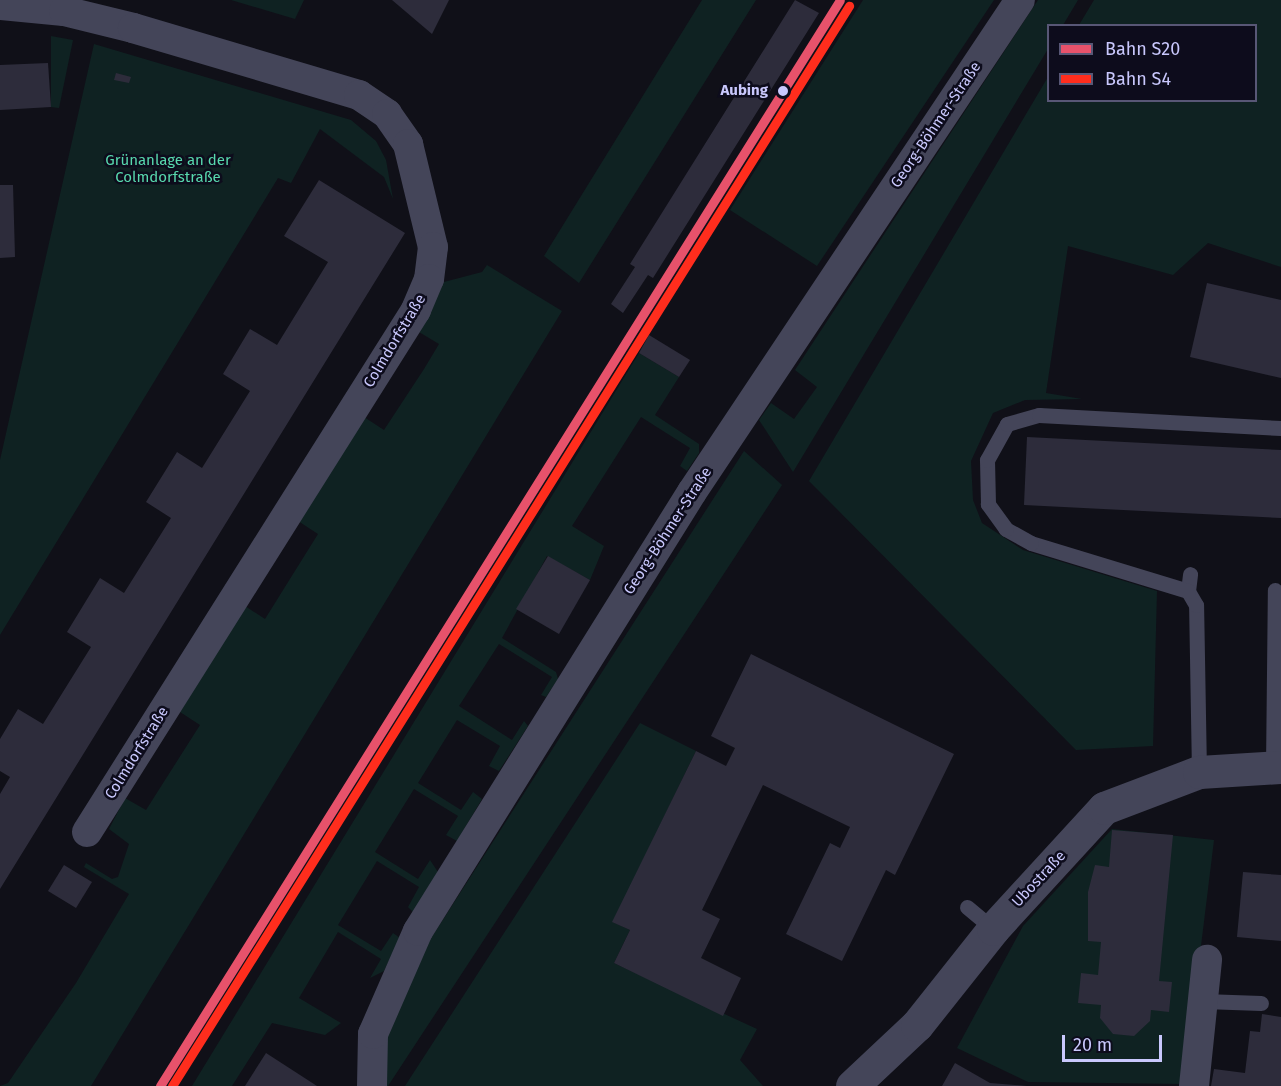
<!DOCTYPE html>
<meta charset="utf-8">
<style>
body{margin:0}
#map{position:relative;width:1281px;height:1086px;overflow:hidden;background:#101018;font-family:"Fira Sans",sans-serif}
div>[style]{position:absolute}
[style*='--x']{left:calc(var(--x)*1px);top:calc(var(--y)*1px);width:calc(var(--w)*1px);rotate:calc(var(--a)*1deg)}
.green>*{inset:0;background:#0f2222}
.building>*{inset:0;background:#2d2c3b}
.service>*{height:15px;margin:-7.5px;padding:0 7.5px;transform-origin:7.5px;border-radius:7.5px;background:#444559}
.minor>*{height:30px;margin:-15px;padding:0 15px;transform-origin:15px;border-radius:15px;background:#444559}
.tertiary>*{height:33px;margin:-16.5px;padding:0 16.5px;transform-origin:16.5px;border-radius:16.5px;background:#444559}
.rail-1>*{height:9px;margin:-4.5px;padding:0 4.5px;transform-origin:4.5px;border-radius:4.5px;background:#e7526b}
.rail-2>*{height:9px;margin:-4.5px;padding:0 4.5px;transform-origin:4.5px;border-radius:4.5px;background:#ff2d1d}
.dots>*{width:16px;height:16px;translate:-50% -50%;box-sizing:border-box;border:3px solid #0d0c1c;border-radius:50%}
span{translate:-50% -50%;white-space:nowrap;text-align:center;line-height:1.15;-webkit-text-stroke:5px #0d0c1c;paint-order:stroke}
.stop-label{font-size:15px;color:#c9c8fd;font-weight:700}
.right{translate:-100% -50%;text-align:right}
.street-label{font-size:15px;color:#c9c8fd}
.park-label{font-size:15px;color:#58d9ae}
.legend{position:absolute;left:1047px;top:24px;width:210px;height:78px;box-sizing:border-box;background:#0d0c1c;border:2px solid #585776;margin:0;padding:8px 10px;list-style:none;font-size:18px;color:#c9c8fd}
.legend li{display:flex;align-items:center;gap:12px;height:30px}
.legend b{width:30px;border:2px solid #585776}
.scale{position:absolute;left:1062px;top:1035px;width:100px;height:27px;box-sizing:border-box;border:3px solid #c9c8fd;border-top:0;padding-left:8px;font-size:18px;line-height:21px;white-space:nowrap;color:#c9c8fd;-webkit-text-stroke:4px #0d0c1c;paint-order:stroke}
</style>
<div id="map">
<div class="green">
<i style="clip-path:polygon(231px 0,304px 0,295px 19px)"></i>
<i style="clip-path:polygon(702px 0,756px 0,579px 283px,544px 256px)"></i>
<i style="clip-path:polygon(863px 0,994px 0,817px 266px,730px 210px)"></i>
<i style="clip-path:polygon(1038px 0,1078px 0,1063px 25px,1048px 26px,1048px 49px,793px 472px,759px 420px,771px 403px,794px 419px,817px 387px,795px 370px)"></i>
<i style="clip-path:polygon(1094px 0,1281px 0,1281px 267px,1208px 243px,1173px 275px,1068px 246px,1046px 393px,1082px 399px,1025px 400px,993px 413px,971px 461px,973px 500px,982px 523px,1023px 550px,1157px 591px,1153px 746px,1076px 750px,809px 481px,1048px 77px,1048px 100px,1256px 100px,1256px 26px,1079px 25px)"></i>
<i style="clip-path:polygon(51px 36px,73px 40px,59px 108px,51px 107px)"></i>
<i style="clip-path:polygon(94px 44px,351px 120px,376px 141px,386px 160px,393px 199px,384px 177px,320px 129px,291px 183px,278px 178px,0 635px,0 460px)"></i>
<i style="clip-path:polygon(487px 265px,562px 311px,91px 1086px,0 1086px,8px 1083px,76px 983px,129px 894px,84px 867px,86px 863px,112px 879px,118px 877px,129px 844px,109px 829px,125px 798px,146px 810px,200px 725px,180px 712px,245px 606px,265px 619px,318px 534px,298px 521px,364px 417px,384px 430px,424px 369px,439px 344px,419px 332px,444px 282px,482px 272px)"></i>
<i style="clip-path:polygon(639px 353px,679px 377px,655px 415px,699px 444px,699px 453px,687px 471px,680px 466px,690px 448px,641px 417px,572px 526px,604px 546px,590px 580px,547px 556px,502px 638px,556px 672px,558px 679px,546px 697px,541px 695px,552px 677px,499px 644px,459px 706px,512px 740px,524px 721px,528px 726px,499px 771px,489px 766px,500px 746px,457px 720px,418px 783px,461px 810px,473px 792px,482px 799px,457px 841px,446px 835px,458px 816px,414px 789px,375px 852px,418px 879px,430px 860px,438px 872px,413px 912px,408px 907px,419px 887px,377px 861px,338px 925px,381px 951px,393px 933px,400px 938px,384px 971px,370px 978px,381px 959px,338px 932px,299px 998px,341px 1023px,325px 1035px,272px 1023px,232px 1086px,192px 1086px)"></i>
<i style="clip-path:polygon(744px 451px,782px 485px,388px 1086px,382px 1086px,382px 1047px,417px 960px)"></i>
<i style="clip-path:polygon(640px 723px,696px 751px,613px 922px,630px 930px,614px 963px,757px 1029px,740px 1060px,763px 1086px,405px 1086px)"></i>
<i style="clip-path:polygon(1112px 829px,1214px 840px,1184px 1084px,1028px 1082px,957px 1048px,1023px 926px)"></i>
</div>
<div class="building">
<i style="clip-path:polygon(392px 0,449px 0,432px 34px)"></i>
<i style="clip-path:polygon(795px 0,819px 13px,653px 278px,648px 275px,623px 313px,611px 304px,635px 267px,630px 264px)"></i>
<i style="clip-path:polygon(48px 63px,51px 107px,0 110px,0 65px)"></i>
<i style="clip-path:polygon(116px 73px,131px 77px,129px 83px,114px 80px)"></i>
<i style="clip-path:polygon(319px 180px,405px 233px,0 889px,0 794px,10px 777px,0 771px,0 739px,18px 709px,43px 724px,91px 647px,67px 632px,100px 578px,124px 593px,171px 518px,146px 502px,177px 452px,202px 468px,250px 391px,223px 374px,250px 329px,277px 345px,328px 262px,284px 236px)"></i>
<i style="clip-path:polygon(0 185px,13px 185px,15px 257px,0 258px)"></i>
<i style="clip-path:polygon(1207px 283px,1281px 300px,1281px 378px,1190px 357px)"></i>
<i style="clip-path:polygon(649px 335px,690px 360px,679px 377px,639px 353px)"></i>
<i style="clip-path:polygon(1027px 437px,1281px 450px,1281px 518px,1024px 505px)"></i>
<i style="clip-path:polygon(548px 556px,590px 580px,559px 634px,516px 609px)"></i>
<i style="clip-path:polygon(751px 654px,954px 754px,895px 875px,886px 870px,842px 961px,786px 934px,830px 843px,840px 848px,850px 827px,763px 785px,702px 910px,720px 919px,701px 958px,741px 978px,723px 1016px,614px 963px,630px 930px,612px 922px,696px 751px,726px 766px,735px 748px,711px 736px)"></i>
<i style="clip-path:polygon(1112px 830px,1173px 835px,1159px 981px,1172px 982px,1169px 1012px,1151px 1010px,1150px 1021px,1134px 1036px,1113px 1034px,1100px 1018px,1101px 1005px,1078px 1003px,1081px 973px,1098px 975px,1101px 942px,1088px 941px,1088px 892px,1095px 865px,1109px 867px)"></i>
<i style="clip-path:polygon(64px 865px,92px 882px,76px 908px,48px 891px)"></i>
<i style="clip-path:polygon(1243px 872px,1281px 875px,1281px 941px,1237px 937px)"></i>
<i style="clip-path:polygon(1262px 1014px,1281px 1017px,1281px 1086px,1211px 1086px,1214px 1069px,1245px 1073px,1250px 1031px,1260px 1032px)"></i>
<i style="clip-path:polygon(266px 1053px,317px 1086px,245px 1086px)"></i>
<i style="clip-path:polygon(955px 1063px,990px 1083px,1027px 1086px,942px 1086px)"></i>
</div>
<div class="service">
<i style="--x:1188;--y:591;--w:17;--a:-83"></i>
<i style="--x:1273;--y:768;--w:178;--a:-89.4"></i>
<i style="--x:1199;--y:772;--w:167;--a:-91"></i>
<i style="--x:1196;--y:605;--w:16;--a:-120"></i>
<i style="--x:1188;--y:591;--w:164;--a:-163"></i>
<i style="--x:1031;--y:543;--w:29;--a:-151"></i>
<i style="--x:1006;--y:529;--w:31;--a:-126"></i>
<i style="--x:988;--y:504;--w:44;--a:-91.3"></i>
<i style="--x:987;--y:460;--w:41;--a:-60.9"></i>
<i style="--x:1007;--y:424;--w:33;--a:-16"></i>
<i style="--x:1039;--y:415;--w:242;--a:3.1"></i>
<i style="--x:967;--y:907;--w:34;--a:40"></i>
<i style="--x:1203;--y:1001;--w:58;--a:2"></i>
</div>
<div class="minor">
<i style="--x:0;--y:5;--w:64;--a:5.4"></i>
<i style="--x:64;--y:11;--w:71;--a:13.8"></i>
<i style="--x:133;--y:28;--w:236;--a:16.5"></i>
<i style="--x:359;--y:95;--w:34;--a:34"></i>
<i style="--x:387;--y:114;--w:37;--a:55"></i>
<i style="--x:408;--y:144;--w:106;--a:76.4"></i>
<i style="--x:433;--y:247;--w:32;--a:97"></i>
<i style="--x:429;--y:279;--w:34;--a:113"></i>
<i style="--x:416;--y:310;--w:617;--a:122.22"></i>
<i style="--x:372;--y:1086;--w:52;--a:-88.9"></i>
<i style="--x:373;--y:1034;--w:112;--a:-66.4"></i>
<i style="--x:418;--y:931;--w:517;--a:-58.03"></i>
<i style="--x:692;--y:492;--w:591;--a:-56.31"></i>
<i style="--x:1194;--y:1086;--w:127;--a:-84.1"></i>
</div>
<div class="tertiary">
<i style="--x:852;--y:1086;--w:89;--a:-43.2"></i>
<i style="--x:917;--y:1025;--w:122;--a:-51.6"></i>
<i style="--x:993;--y:929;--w:164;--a:-47.5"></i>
<i style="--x:1104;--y:808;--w:102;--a:-20.8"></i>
<i style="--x:1199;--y:772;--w:82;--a:-3.5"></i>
</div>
<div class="rail-1">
<i style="--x:160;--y:1086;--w:1281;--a:-57.95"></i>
</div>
<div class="rail-2">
<i style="--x:172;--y:1086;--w:1275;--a:-57.92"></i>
</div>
<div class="dots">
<i style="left:783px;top:91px;background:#c9c8fd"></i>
</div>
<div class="stop-label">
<span class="right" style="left:768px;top:91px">Aubing</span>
</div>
<div class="street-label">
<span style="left:936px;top:125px;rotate:-56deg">Georg-Böhmer-Straße</span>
<span style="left:395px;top:341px;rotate:-59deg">Colmdorfstraße</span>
<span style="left:668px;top:531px;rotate:-57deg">Georg-Böhmer-Straße</span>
<span style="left:137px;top:753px;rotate:-58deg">Colmdorfstraße</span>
<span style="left:1039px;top:879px;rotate:-47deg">Ubostraße</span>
</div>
<div class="park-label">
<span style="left:168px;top:169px">Grünanlage an der<br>Colmdorfstraße</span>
</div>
<ul class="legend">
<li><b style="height:8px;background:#e7526b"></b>Bahn S20</li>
<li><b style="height:8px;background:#ff2d1d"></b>Bahn S4</li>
</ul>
<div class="scale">20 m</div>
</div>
